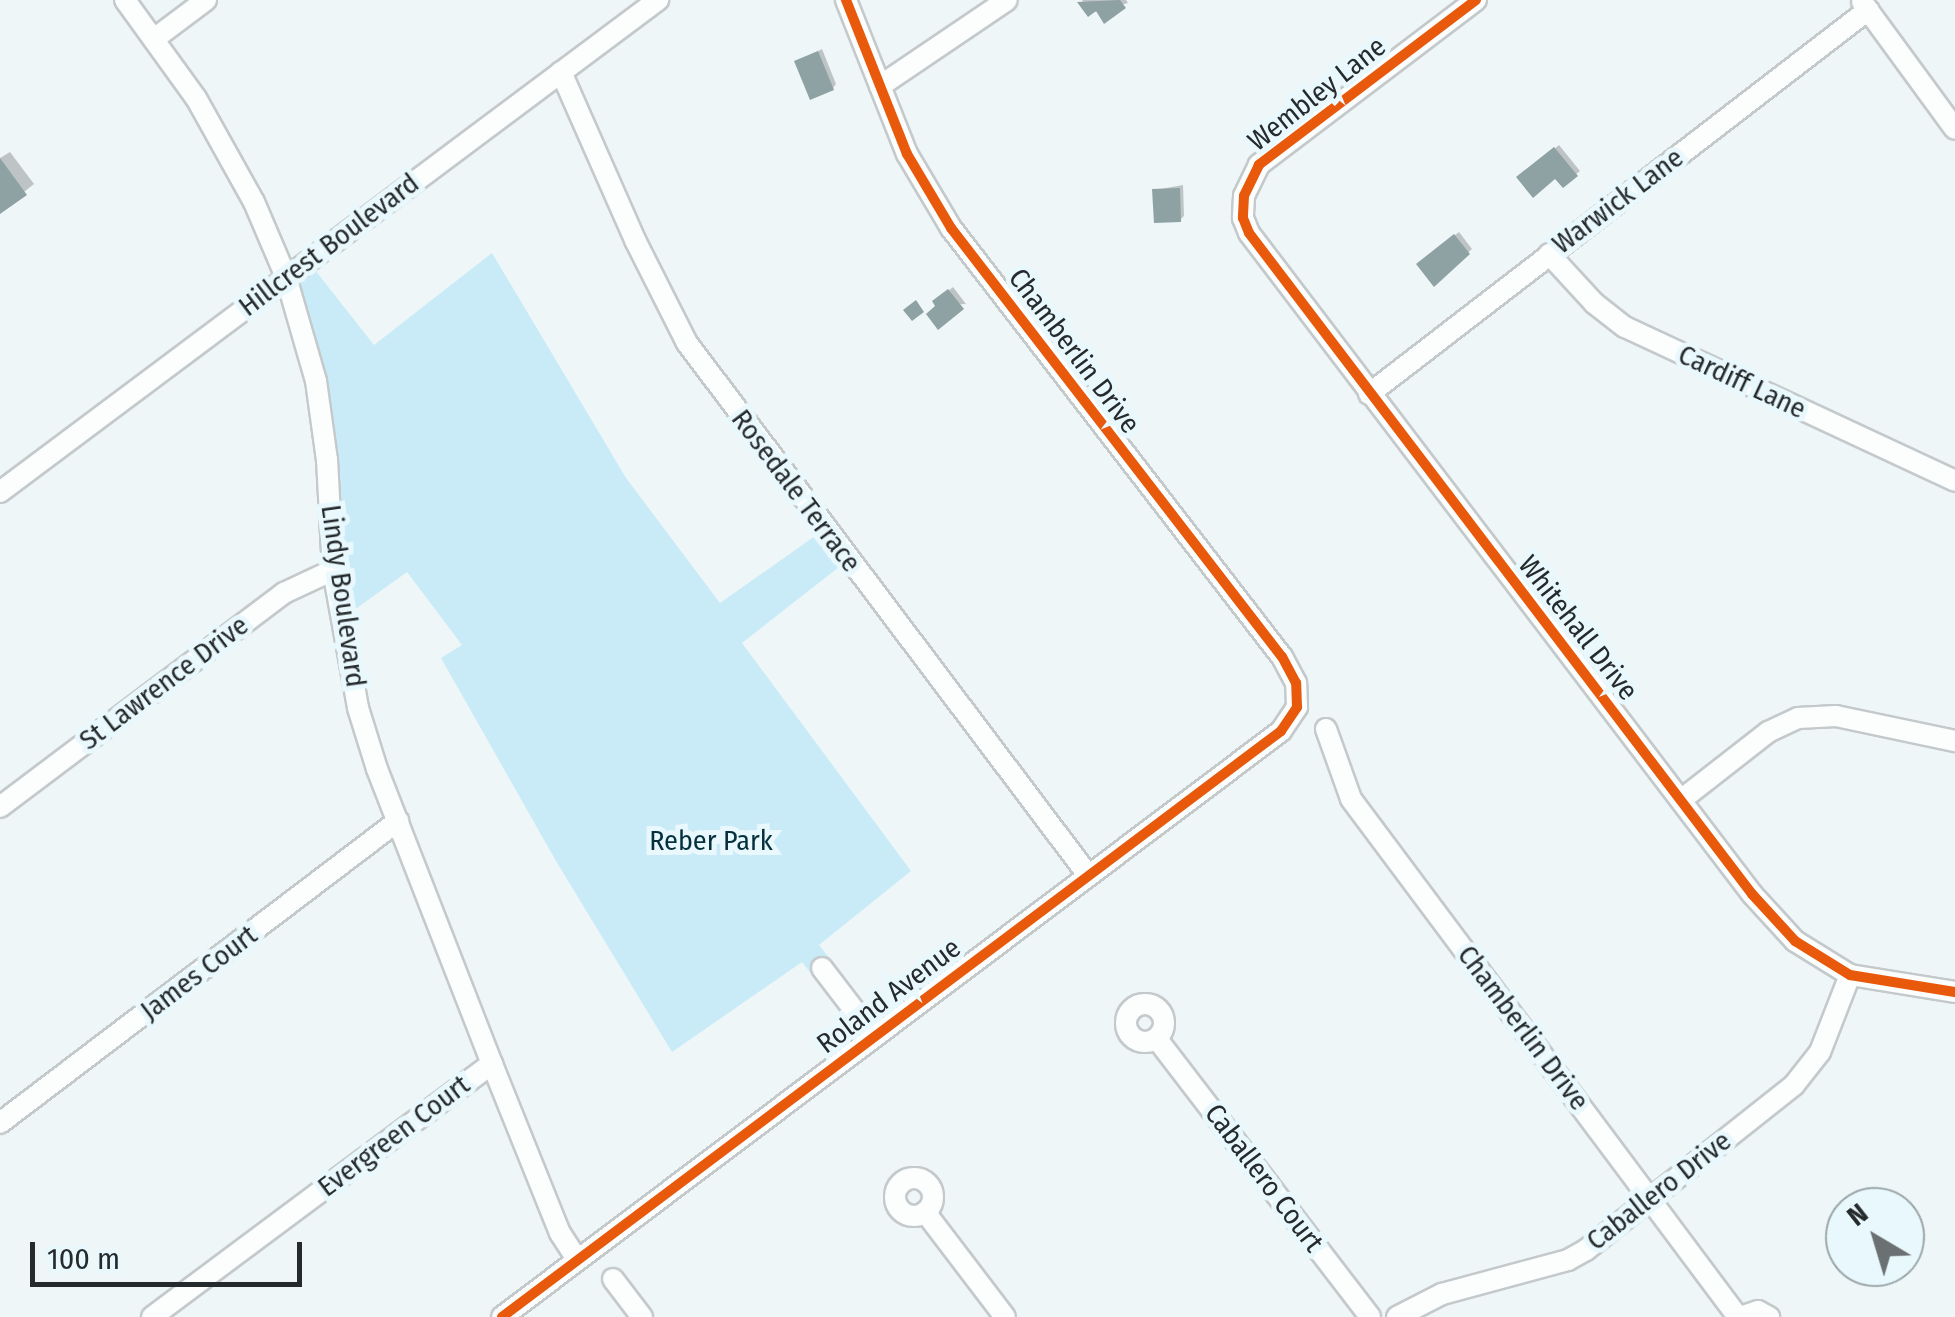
<!DOCTYPE html>
<style>
body{margin:0}
#map{position:relative;width:1955px;height:1317px;overflow:hidden;background:#eef6f8;font-family:"Fira Sans Condensed",sans-serif}
div>[style]{position:absolute}
[style*='--x']{left:calc(var(--x)*1px);top:calc(var(--y)*1px);width:calc(var(--w)*1px);rotate:calc(var(--a)*1deg)}
.green>*{inset:0;background:#c9ebf7}
.shadow>*{inset:0;background:#0003}
.building>*{inset:0;background:#8ea1a3}
.roads{filter:drop-shadow(2px 0 #c4c9cb) drop-shadow(-2px 0 #c4c9cb) drop-shadow(0 2px #c4c9cb) drop-shadow(0 -2px #c4c9cb)}
.street>*{height:20px;margin:-10px;padding:0 10px;transform-origin:10px;border-radius:10px;background:#fcfefe}
.street>.ring{margin:-10px;padding:0;box-sizing:content-box;background:none;border:20px solid #fcfefe;border-radius:50%}
.cycleway>*{height:10px;margin:-5px;padding:0 5px;transform-origin:5px;border-radius:5px;background:#e8590c}
span{translate:-50% -50%;white-space:nowrap;text-align:center;line-height:1.15;-webkit-text-stroke:10px #e9f8fd;paint-order:stroke}
.street-label{font-size:28px;color:#252a2c}
.park-label{font-size:28px;color:#05303d}
.north{position:absolute;left:1825px;top:1187px;width:100px;height:100px;box-sizing:border-box;background:#e9f8fd;border:2px solid #9ba6a9;border-radius:50%;rotate:322deg;font-size:28px;font-weight:700;line-height:40px;text-align:center;color:#252a2c}
.north::after{content:'';display:block;margin:auto;width:35px;height:45px;background:#6b7173;clip-path:polygon(50% 0,100% 100%,50% 72%,0 100%)}
.scale{position:absolute;left:30px;top:1242px;width:272px;height:45px;box-sizing:border-box;border:5px solid #252a2c;border-top:0;padding-left:12px;font-size:30px;line-height:35px;white-space:nowrap;color:#252a2c;-webkit-text-stroke:8px #e9f8fd;paint-order:stroke}
</style>
<div id="map">
<div class="green">
<i style="clip-path:polygon(492px 253px,626px 478px,720px 603px,815px 536px,839px 567px,742px 643px,911px 871px,819px 945px,845px 978px,826px 992px,802px 962px,672px 1052px,556px 861px,441px 658px,462px 645px,407px 572px,354px 610px,290px 275px,311px 265px,374px 345px)"></i>
</div>
<div class="shadow">
<i style="clip-path:polygon(1082px 0,1126px 0,1128px 3px,1088px 14px)"></i>
<i style="clip-path:polygon(822px 49px,836px 84px,833px 88px,797px 62px)"></i>
<i style="clip-path:polygon(1559px 145px,1580px 171px,1563px 185px,1556px 175px,1523px 174px)"></i>
<i style="clip-path:polygon(10px 152px,34px 184px,0 211px,0 158px)"></i>
<i style="clip-path:polygon(1183px 185px,1184px 216px,1180px 220px,1155px 190px)"></i>
<i style="clip-path:polygon(1459px 232px,1472px 249px,1434px 283px,1422px 261px)"></i>
<i style="clip-path:polygon(953px 287px,966px 304px,938px 306px,939px 298px)"></i>
</div>
<div class="building">
<i style="clip-path:polygon(1120px 0,1126px 8px,1104px 24px,1096px 11px,1088px 17px,1077px 2px)"></i>
<i style="clip-path:polygon(818px 51px,834px 90px,810px 100px,794px 61px)"></i>
<i style="clip-path:polygon(1554px 147px,1578px 176px,1563px 188px,1555px 179px,1533px 198px,1516px 177px)"></i>
<i style="clip-path:polygon(0 158px,27px 195px,0 214px)"></i>
<i style="clip-path:polygon(1180px 188px,1181px 222px,1154px 223px,1152px 189px)"></i>
<i style="clip-path:polygon(1454px 234px,1470px 254px,1434px 287px,1416px 264px)"></i>
<i style="clip-path:polygon(948px 289px,964px 309px,938px 330px,926px 314px,935px 306px,932px 301px)"></i>
<i style="clip-path:polygon(916px 300px,924px 312px,912px 321px,903px 310px)"></i>
</div>
<div class="roads">
<div class="street">
<i style="--x:125;--y:0;--w:121;--a:54.1"></i>
<i style="--x:196;--y:98;--w:119;--a:60.9"></i>
<i style="--x:254;--y:202;--w:82;--a:66.9"></i>
<i style="--x:286;--y:277;--w:108;--a:73.9"></i>
<i style="--x:316;--y:381;--w:80;--a:82.1"></i>
<i style="--x:327;--y:460;--w:110;--a:86.9"></i>
<i style="--x:333;--y:570;--w:140;--a:79.7"></i>
<i style="--x:358;--y:708;--w:64;--a:72.7"></i>
<i style="--x:377;--y:769;--w:317;--a:68.7"></i>
<i style="--x:492;--y:1064;--w:182;--a:68.1"></i>
<i style="--x:560;--y:1233;--w:31;--a:57"></i>
<i style="--x:1476;--y:0;--w:273;--a:142.8"></i>
<i style="--x:1259;--y:165;--w:34;--a:116"></i>
<i style="--x:1244;--y:196;--w:22;--a:93"></i>
<i style="--x:1243;--y:218;--w:16;--a:68"></i>
<i style="--x:1249;--y:233;--w:831;--a:52.73"></i>
<i style="--x:1752;--y:894;--w:64;--a:47.5"></i>
<i style="--x:1795;--y:941;--w:65;--a:31.7"></i>
<i style="--x:1850;--y:975;--w:106;--a:9.2"></i>
<i style="--x:1862;--y:2;--w:157;--a:53.8"></i>
<i style="--x:154;--y:39;--w:65;--a:-36.9"></i>
<i style="--x:561;--y:72;--w:184;--a:66.2"></i>
<i style="--x:635;--y:240;--w:115;--a:63.2"></i>
<i style="--x:687;--y:343;--w:666;--a:52.99"></i>
<i style="--x:880;--y:86;--w:153;--a:-34.1"></i>
<i style="--x:1549;--y:254;--w:67;--a:47.4"></i>
<i style="--x:1594;--y:303;--w:39;--a:38"></i>
<i style="--x:1625;--y:327;--w:364;--a:25"></i>
<i style="--x:1369;--y:394;--w:630;--a:-37.58"></i>
<i style="--x:0;--y:492;--w:822;--a:-36.79"></i>
<i style="--x:1326;--y:729;--w:74;--a:70.3"></i>
<i style="--x:1351;--y:799;--w:647;--a:53.24"></i>
<i style="--x:1681;--y:800;--w:110;--a:-38"></i>
<i style="--x:1768;--y:732;--w:33;--a:-25"></i>
<i style="--x:1798;--y:718;--w:38;--a:-3"></i>
<i style="--x:1836;--y:716;--w:122;--a:11.9"></i>
<i style="--x:0;--y:807;--w:356;--a:-37"></i>
<i style="--x:284;--y:593;--w:54;--a:-25.1"></i>
<i style="--x:822;--y:968;--w:86;--a:52.6"></i>
<i class="ring" style="left:1126px;top:1004px;width:18px;height:18px"></i>
<i style="--x:1157;--y:1039;--w:350;--a:52.5"></i>
<i style="--x:0;--y:1123;--w:500;--a:-37.2"></i>
<i class="ring" style="left:895px;top:1178px;width:18px;height:18px"></i>
<i style="--x:925;--y:1212;--w:132;--a:52.7"></i>
<i style="--x:613;--y:1279;--w:48;--a:52.7"></i>
<i style="--x:152;--y:1317;--w:424;--a:-36.7"></i>
<i style="--x:502;--y:1317;--w:975;--a:-36.95"></i>
<i style="--x:1281;--y:731;--w:29;--a:-56"></i>
<i style="--x:1297;--y:707;--w:24;--a:-92"></i>
<i style="--x:1296;--y:683;--w:30;--a:-118"></i>
<i style="--x:1282;--y:657;--w:542;--a:-127.65"></i>
<i style="--x:951;--y:228;--w:86;--a:-120.7"></i>
<i style="--x:907;--y:154;--w:166;--a:-111.6"></i>
<i style="--x:1397;--y:1317;--w:51;--a:-27.1"></i>
<i style="--x:1442;--y:1294;--w:131;--a:-15.1"></i>
<i style="--x:1568;--y:1260;--w:21;--a:-29"></i>
<i style="--x:1586;--y:1250;--w:265;--a:-38.4"></i>
<i style="--x:1794;--y:1085;--w:42;--a:-51.8"></i>
<i style="--x:1820;--y:1052;--w:83;--a:-68.7"></i>
<i style="--x:1740;--y:1317;--w:19;--a:-18"></i>
<i style="--x:1758;--y:1311;--w:13;--a:29"></i>
</div>
</div>
<div class="cycleway">
<i style="--x:1476;--y:0;--w:273;--a:142.8"></i>
<i style="--x:1259;--y:165;--w:34;--a:116"></i>
<i style="--x:1244;--y:196;--w:22;--a:93"></i>
<i style="--x:1243;--y:218;--w:16;--a:68"></i>
<i style="--x:1249;--y:233;--w:831;--a:52.73"></i>
<i style="--x:1752;--y:894;--w:64;--a:47.5"></i>
<i style="--x:1795;--y:941;--w:65;--a:31.7"></i>
<i style="--x:1850;--y:975;--w:106;--a:9.2"></i>
<i style="--x:502;--y:1317;--w:975;--a:-36.95"></i>
<i style="--x:1281;--y:731;--w:29;--a:-56"></i>
<i style="--x:1297;--y:707;--w:24;--a:-92"></i>
<i style="--x:1296;--y:683;--w:30;--a:-118"></i>
<i style="--x:1282;--y:657;--w:542;--a:-127.65"></i>
<i style="--x:951;--y:228;--w:86;--a:-120.7"></i>
<i style="--x:907;--y:154;--w:166;--a:-111.6"></i>
</div>
<div class="street-label">
<span style="left:1317px;top:94px;rotate:-38deg">Wembley Lane</span>
<span style="left:1618px;top:201px;rotate:-37deg">Warwick Lane</span>
<span style="left:329px;top:245px;rotate:-37deg">Hillcrest Boulevard</span>
<span style="left:1074px;top:351px;rotate:53deg">Chamberlin Drive</span>
<span style="left:1742px;top:382px;rotate:25deg">Cardiff Lane</span>
<span style="left:796px;top:491px;rotate:53deg">Rosedale Terrace</span>
<span style="left:343px;top:596px;rotate:82deg">Lindy Boulevard</span>
<span style="left:1578px;top:628px;rotate:52deg">Whitehall Drive</span>
<span style="left:164px;top:683px;rotate:-37deg">St Lawrence Drive</span>
<span style="left:199px;top:973px;rotate:-37deg">James Court</span>
<span style="left:889px;top:996px;rotate:-37deg">Roland Avenue</span>
<span style="left:1523px;top:1028px;rotate:53deg">Chamberlin Drive</span>
<span style="left:394px;top:1136px;rotate:-37deg">Evergreen Court</span>
<span style="left:1264px;top:1178px;rotate:53deg">Caballero Court</span>
<span style="left:1659px;top:1191px;rotate:-38deg">Caballero Drive</span>
</div>
<div class="park-label">
<span style="left:711px;top:841px">Reber Park</span>
</div>
<div class="north">N</div>
<div class="scale">100 m</div>
</div>
